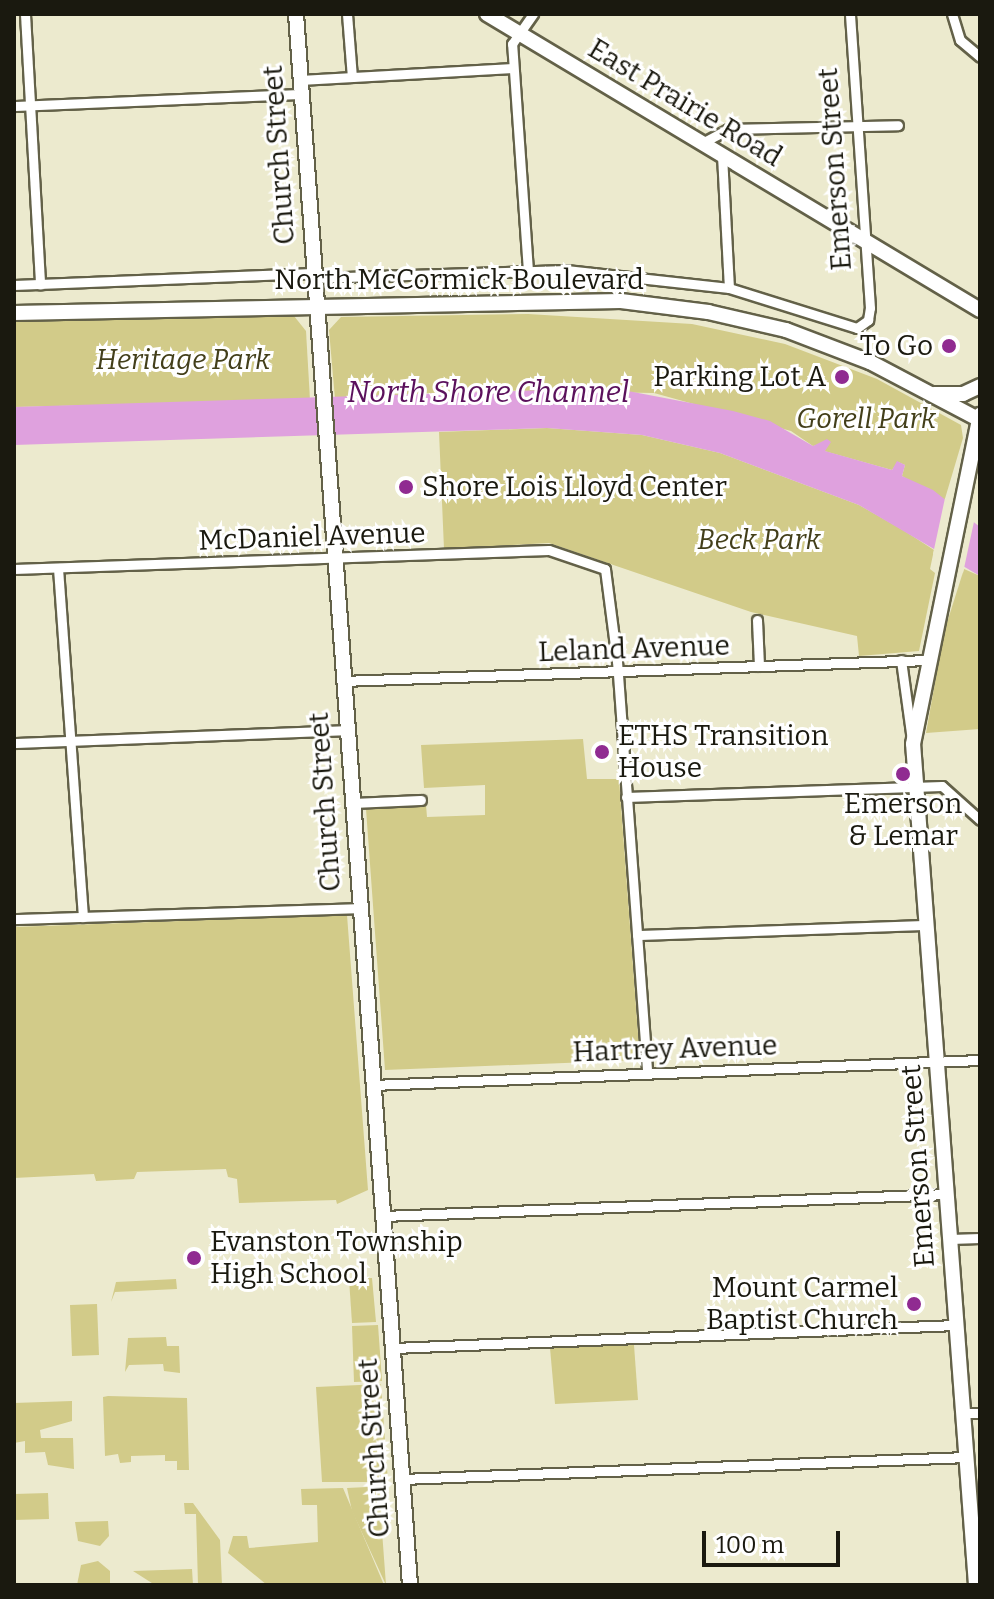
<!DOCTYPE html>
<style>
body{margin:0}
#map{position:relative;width:994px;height:1599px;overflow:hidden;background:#eceace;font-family:Bitter,serif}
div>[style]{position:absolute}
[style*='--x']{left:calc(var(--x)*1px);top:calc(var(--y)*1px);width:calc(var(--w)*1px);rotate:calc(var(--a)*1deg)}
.green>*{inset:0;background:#d2cb89}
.water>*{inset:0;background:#dfa1de}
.pier>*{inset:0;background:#eceace}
.roads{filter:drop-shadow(2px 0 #636148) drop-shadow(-2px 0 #636148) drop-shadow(0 2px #636148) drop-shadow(0 -2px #636148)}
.street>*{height:9px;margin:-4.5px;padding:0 4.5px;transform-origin:4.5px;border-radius:4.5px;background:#fff}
.secondary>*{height:14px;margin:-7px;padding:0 7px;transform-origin:7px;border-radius:7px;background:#fff}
.dots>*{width:22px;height:22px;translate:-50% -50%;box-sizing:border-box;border:4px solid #fff;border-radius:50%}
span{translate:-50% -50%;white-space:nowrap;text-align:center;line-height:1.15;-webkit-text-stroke:6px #fff;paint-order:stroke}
.street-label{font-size:28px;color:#1a190f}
.poi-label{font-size:28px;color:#1a190f}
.right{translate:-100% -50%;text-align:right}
.left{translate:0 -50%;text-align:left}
.park-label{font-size:28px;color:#433f1a;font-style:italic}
.water-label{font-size:30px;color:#5b115c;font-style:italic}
.frame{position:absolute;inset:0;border:16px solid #1a190f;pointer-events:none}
.scale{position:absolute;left:702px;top:1531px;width:138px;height:36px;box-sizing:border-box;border:4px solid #1a190f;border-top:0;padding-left:10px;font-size:24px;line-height:28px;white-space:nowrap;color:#1a190f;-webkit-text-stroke:6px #fff;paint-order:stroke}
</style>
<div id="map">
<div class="green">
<i style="clip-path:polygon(528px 314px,692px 324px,785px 344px,877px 379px,961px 425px,963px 438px,944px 502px,902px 476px,905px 465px,898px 462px,892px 470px,824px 451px,830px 442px,813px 446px,791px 431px,654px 393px,478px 390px,335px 399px,329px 330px,341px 317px)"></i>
<i style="clip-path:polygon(294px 316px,306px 331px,310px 400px,14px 407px,14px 322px)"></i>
<i style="clip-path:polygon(547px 428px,642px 435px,720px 453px,859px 505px,903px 530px,934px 550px,930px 569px,935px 573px,919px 651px,859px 656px,857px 636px,751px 612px,549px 543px,444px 549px,439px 432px)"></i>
<i style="clip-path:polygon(964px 569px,980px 576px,980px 729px,926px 733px,944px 632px)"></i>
<i style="clip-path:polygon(583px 739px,587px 779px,619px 779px,640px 1060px,385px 1070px,366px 809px,426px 805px,427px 817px,485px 815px,485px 785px,424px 788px,421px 745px)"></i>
<i style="clip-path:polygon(347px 915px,368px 1190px,337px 1204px,336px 1200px,239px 1203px,237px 1179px,228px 1177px,226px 1169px,137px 1172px,134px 1179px,96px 1181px,94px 1174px,14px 1178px,14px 927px)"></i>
<i style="clip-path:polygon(372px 1278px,376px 1322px,352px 1323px,349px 1279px)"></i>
<i style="clip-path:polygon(176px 1279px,177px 1289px,115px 1292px,111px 1302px,116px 1282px)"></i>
<i style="clip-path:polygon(97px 1304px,99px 1355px,72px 1356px,70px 1305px)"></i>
<i style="clip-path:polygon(378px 1325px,382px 1381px,354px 1382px,352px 1326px)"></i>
<i style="clip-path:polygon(166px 1337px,167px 1346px,179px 1346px,180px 1373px,164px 1371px,163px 1364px,129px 1365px,125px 1372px,128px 1338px)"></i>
<i style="clip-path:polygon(634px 1345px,638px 1400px,555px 1404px,550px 1348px)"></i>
<i style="clip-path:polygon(381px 1384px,388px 1482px,322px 1482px,316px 1387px)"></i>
<i style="clip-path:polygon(108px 1396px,187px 1398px,189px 1470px,177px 1470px,177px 1461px,165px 1461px,165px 1455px,131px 1456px,131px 1462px,120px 1463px,118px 1454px,105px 1456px,103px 1397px)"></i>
<i style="clip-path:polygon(72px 1401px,72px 1421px,40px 1430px,41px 1438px,73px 1438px,74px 1469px,48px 1465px,45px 1452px,25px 1453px,25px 1441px,14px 1443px,14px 1403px)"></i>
<i style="clip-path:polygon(388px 1486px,380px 1504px,386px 1585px,352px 1511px,347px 1488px)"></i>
<i style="clip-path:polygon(343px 1488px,384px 1585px,267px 1585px,228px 1553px,233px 1536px,247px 1536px,249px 1548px,318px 1542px,317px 1505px,302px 1505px,301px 1489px)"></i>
<i style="clip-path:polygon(48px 1493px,49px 1519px,14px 1520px,14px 1494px)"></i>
<i style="clip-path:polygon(184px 1503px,193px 1503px,220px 1540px,222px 1585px,198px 1585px,196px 1514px,185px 1514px)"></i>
<i style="clip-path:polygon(108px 1521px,109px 1536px,100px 1546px,78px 1541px,75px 1522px)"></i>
<i style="clip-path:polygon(98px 1561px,110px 1571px,110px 1585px,77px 1585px,81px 1565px)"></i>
<i style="clip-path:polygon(192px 1569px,193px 1585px,155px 1585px,133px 1571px)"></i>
</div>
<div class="water">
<i style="clip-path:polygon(612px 388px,733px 411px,770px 421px,813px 446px,827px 439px,831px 442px,825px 451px,892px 470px,897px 461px,905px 465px,902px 476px,933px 490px,980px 527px,980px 576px,859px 505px,720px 453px,642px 435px,547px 428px,14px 445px,14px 407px)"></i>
</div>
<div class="pier">
<i style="clip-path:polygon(945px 498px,975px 517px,963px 573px,933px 554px)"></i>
</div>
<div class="roads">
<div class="street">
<i style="--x:25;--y:14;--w:271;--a:86.8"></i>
<i style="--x:347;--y:14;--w:63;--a:85.5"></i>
<i style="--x:952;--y:14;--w:27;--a:73"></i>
<i style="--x:960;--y:40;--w:26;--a:40"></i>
<i style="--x:300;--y:80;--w:213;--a:-3.2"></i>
<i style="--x:14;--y:106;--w:287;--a:-2.4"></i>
<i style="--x:702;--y:143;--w:30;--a:-28"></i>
<i style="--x:728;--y:129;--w:170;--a:-1.3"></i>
<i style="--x:722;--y:155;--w:133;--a:87"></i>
<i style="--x:528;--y:271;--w:228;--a:-94"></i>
<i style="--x:512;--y:44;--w:37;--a:-55"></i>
<i style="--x:313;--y:278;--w:253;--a:-1.8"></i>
<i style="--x:566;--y:270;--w:164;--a:6.3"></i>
<i style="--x:729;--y:288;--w:134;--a:17.4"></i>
<i style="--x:857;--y:328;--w:14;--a:-36"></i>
<i style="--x:868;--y:320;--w:12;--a:-81"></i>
<i style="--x:870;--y:308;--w:295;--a:-93.9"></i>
<i style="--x:14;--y:285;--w:299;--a:-2.3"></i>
<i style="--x:58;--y:568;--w:350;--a:85.9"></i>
<i style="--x:14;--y:569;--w:535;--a:-2.03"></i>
<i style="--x:549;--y:550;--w:59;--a:18.7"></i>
<i style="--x:605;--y:569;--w:93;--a:82.6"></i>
<i style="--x:617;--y:661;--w:412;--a:85.8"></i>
<i style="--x:757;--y:620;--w:46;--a:87.5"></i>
<i style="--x:901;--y:660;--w:81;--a:82.2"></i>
<i style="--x:342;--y:681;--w:586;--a:-2.05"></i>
<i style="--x:14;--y:743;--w:332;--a:-2.2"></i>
<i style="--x:626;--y:797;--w:316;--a:-2"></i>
<i style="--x:942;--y:786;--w:51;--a:41.8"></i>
<i style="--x:352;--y:803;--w:69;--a:-2.5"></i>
<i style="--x:14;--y:919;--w:345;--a:-1.8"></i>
<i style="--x:637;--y:935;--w:289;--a:-2"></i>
<i style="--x:373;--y:1085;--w:608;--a:-2.36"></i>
<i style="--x:383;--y:1216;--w:564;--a:-2.23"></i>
<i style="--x:950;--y:1239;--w:30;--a:-2"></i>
<i style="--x:393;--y:1348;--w:563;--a:-2.34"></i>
<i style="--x:963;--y:1413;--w:17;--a:0"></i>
<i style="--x:402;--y:1479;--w:564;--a:-2.23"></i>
</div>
<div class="secondary">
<i style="--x:296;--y:14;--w:1575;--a:85.85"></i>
<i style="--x:487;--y:14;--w:575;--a:30.98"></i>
<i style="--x:14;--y:313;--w:607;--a:-1.13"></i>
<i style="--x:621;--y:301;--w:88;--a:7.2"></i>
<i style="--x:708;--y:312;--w:80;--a:13"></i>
<i style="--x:786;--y:330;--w:90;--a:20.9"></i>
<i style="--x:870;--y:362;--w:124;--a:27.8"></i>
<i style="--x:934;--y:394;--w:29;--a:0"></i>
<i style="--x:963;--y:394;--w:19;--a:-25"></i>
<i style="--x:976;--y:1585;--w:843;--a:-94.28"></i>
<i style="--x:913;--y:744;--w:336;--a:-78.5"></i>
</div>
</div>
<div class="dots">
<i style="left:949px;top:346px;background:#902b91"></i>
<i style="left:842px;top:377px;background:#902b91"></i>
<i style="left:406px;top:487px;background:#902b91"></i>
<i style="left:602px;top:752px;background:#902b91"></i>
<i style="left:903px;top:774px;background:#902b91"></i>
<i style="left:194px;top:1258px;background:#902b91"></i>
<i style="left:914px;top:1304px;background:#902b91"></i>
</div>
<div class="street-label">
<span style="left:685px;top:103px;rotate:31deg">East Prairie Road</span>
<span style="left:279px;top:155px;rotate:-94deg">Church Street</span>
<span style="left:835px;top:169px;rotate:-94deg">Emerson Street</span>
<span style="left:459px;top:280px">North McCormick Boulevard</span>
<span style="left:312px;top:537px;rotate:-2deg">McDaniel Avenue</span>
<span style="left:634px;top:649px;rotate:-2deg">Leland Avenue</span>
<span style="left:325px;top:802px;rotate:-94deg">Church Street</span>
<span style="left:675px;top:1049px;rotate:-2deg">Hartrey Avenue</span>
<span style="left:918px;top:1166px;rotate:-94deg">Emerson Street</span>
<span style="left:374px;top:1448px;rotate:-94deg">Church Street</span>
</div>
<div class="poi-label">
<span class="right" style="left:933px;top:346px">To Go</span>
<span class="right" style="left:826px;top:377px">Parking Lot A</span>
<span class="left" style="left:422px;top:487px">Shore Lois Lloyd Center</span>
<span class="left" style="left:618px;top:752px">ETHS Transition<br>House</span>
<span style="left:903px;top:820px">Emerson<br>&amp; Lemar</span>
<span class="left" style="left:210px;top:1258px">Evanston Township<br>High School</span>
<span class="right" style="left:898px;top:1304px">Mount Carmel<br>Baptist Church</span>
</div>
<div class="park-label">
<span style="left:183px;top:360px">Heritage Park</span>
<span style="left:866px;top:419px">Gorell Park</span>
<span style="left:759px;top:540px">Beck Park</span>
</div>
<div class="water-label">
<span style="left:488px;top:392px">North Shore Channel</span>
</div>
<div class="frame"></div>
<div class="scale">100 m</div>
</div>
